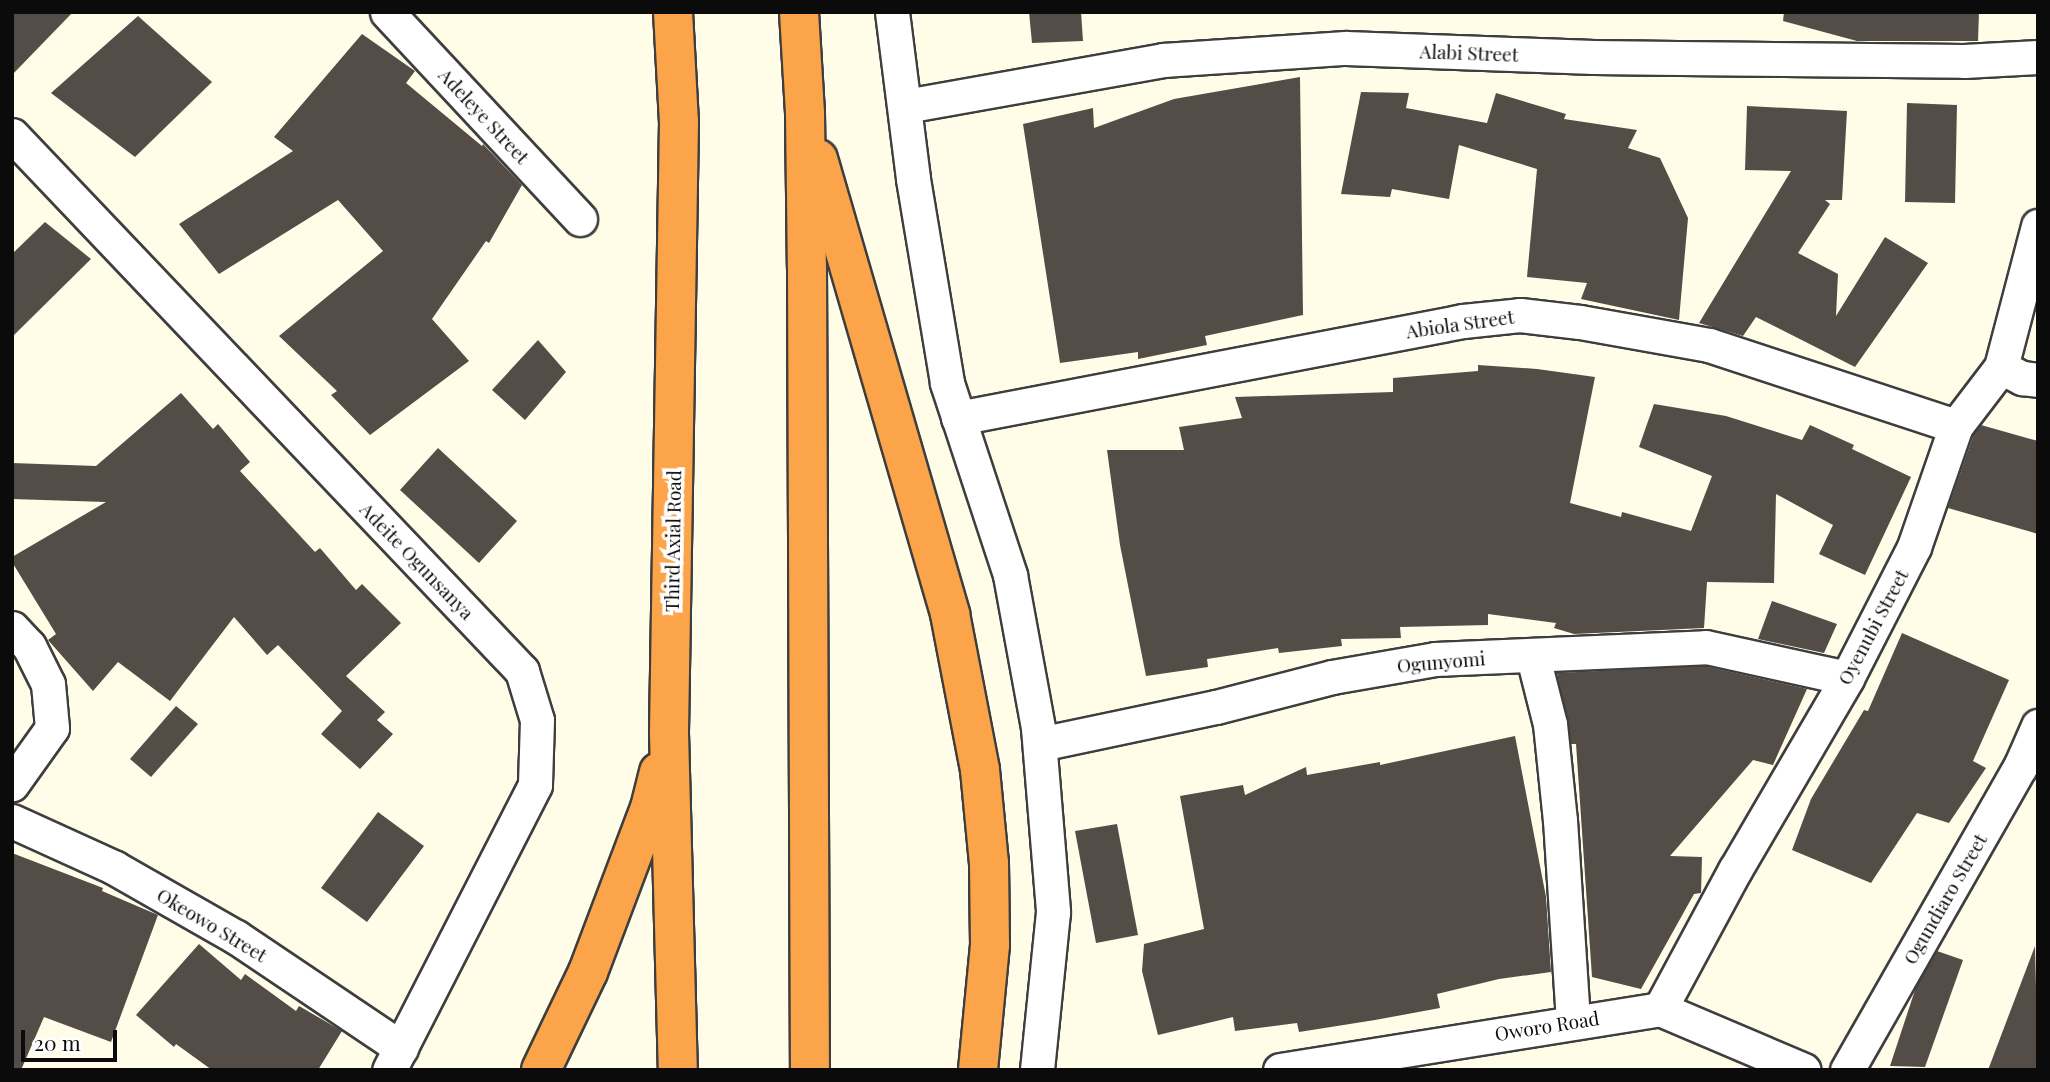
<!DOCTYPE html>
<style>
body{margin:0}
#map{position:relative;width:2050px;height:1082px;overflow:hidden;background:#fffce8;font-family:"Playfair Display",serif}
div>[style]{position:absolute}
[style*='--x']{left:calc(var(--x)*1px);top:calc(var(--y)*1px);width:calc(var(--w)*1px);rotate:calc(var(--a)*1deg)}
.building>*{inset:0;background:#544c47}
.roads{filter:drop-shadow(2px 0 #3e3e3e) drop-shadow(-2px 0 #3e3e3e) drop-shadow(0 2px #3e3e3e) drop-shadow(0 -2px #3e3e3e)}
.minor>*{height:33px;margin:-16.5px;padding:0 16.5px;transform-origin:16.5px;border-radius:16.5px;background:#fff}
.highway>*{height:38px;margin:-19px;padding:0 19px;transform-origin:19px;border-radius:19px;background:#fba44a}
span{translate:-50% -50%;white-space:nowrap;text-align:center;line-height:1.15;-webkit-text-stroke:7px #fff;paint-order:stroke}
.street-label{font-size:19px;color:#0b0b0b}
.frame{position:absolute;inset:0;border:14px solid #0b0b0b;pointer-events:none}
.scale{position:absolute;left:21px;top:1030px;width:96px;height:32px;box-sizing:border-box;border:4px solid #0b0b0b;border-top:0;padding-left:9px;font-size:21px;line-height:24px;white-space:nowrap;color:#0b0b0b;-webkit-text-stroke:5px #fff;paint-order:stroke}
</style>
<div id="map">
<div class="building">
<i style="clip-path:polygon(12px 12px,73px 12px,12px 75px)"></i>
<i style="clip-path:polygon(1029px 12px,1081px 12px,1083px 41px,1032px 43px)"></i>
<i style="clip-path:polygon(1784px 12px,1979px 12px,1978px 41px,1857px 41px,1783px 21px)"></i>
<i style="clip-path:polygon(138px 16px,212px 82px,135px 157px,51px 93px)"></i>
<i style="clip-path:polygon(362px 34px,415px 71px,406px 83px,482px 146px,483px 144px,522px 185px,489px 243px,486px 241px,432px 319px,469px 361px,370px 435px,331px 395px,337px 391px,279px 336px,383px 251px,338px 200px,219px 274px,179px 224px,293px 151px,274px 137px)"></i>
<i style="clip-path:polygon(1300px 77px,1303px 315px,1205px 336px,1207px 345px,1138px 359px,1138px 352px,1060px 363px,1023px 124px,1093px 108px,1094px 128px,1174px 99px)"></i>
<i style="clip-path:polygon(1361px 92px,1409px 93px,1406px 108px,1487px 123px,1496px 93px,1566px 114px,1564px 119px,1637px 130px,1628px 148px,1660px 158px,1688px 218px,1679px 320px,1581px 299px,1587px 283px,1527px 277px,1537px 169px,1459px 145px,1449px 199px,1392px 189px,1390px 197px,1341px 194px)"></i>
<i style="clip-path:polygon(1907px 103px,1957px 105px,1955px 203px,1905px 202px)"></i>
<i style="clip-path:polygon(1747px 106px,1847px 111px,1842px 200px,1825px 200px,1830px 204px,1798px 253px,1838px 274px,1836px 316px,1885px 237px,1928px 263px,1855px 367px,1756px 317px,1743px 336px,1699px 323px,1791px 171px,1745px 170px)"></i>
<i style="clip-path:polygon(45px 222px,91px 259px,12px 337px,12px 254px)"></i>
<i style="clip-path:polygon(538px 340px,566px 372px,525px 420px,492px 390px)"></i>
<i style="clip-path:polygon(1478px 365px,1537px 369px,1595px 377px,1570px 503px,1621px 517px,1622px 512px,1691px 531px,1712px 476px,1639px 447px,1654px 404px,1726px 416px,1802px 440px,1810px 425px,1854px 445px,1852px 449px,1911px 477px,1865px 575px,1819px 554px,1833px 525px,1776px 494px,1774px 583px,1707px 582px,1704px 628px,1574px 634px,1554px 628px,1556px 623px,1488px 614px,1488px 625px,1400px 627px,1401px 638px,1341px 639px,1342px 646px,1279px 653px,1278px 648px,1207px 659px,1208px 667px,1146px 676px,1120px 545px,1107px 450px,1184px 450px,1179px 427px,1242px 418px,1235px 397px,1393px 392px,1393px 378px,1478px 371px)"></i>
<i style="clip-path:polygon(181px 393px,213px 429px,218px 424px,250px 462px,240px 471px,315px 552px,320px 548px,356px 590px,362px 584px,401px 623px,346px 676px,385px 712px,377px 720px,393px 734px,360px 769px,321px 734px,342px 711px,278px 645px,267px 655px,234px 617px,170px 701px,118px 662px,93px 691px,48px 640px,56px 634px,12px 562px,12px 557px,106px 502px,12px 499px,12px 463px,96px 466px)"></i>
<i style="clip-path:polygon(1981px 425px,2038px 441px,2038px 534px,1948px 508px,1974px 434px)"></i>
<i style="clip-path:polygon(438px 448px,517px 521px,479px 563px,400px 490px)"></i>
<i style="clip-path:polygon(1772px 601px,1837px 624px,1824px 653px,1758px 639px)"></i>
<i style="clip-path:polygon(1902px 633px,2009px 680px,1973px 761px,1986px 768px,1949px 823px,1917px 813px,1871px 883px,1792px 850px,1811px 799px,1864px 710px,1868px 711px)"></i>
<i style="clip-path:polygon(1704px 666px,1807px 689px,1773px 765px,1753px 760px,1670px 856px,1702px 857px,1701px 893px,1694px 894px,1641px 989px,1592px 977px,1576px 744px,1571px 744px,1557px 673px)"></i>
<i style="clip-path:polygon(176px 706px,198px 724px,151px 777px,130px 759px)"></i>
<i style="clip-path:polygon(1515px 736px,1546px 897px,1551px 972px,1499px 979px,1437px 994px,1440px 1008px,1375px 1020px,1299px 1032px,1297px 1023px,1235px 1031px,1233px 1017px,1158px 1035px,1142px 971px,1144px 944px,1204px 929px,1180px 796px,1243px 785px,1245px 795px,1306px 767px,1307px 775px,1380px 762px,1380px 765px)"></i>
<i style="clip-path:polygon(378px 812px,424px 846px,367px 922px,321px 888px)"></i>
<i style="clip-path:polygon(1117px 824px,1138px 935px,1096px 943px,1075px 831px)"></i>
<i style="clip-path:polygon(12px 853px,103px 888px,102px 891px,158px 915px,111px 1042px,44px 1017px,21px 1070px,12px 1070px)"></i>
<i style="clip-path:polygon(199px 944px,241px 980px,245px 974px,296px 1011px,299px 1006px,342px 1031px,318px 1070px,212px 1070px,176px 1044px,174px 1047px,136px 1015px)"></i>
<i style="clip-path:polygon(2035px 946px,2038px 1070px,1988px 1070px)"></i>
<i style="clip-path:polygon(1937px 951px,1963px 960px,1925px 1067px,1890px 1066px,1916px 987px)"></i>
</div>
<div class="roads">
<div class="minor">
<i style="--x:387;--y:12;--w:283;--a:47"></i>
<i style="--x:892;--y:12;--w:168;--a:82.8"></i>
<i style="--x:913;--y:179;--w:207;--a:80.5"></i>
<i style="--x:947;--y:383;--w:202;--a:71.8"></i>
<i style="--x:1010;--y:575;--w:156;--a:79.6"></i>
<i style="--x:1038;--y:728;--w:185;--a:85.3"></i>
<i style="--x:1053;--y:912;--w:159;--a:95.8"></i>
<i style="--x:905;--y:106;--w:262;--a:-10.1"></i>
<i style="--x:1163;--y:60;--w:183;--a:-3.8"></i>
<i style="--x:1346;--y:48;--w:248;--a:2.1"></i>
<i style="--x:1594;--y:57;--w:370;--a:0.6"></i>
<i style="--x:1964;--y:61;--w:74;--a:-3.1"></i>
<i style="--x:12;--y:135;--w:740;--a:46.42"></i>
<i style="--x:522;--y:671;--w:51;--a:73"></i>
<i style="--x:537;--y:720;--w:65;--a:91.8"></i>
<i style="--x:535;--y:785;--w:320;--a:117.1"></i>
<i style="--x:2001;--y:367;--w:24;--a:28"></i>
<i style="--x:2022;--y:378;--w:16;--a:7"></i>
<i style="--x:958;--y:418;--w:514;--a:-10.87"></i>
<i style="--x:1463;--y:321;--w:57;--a:-6"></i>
<i style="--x:1520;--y:315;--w:60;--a:6.7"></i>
<i style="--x:1580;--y:322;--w:131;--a:10.1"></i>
<i style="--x:1709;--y:345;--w:260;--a:18.2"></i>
<i style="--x:12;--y:628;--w:25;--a:47"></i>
<i style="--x:29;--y:646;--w:42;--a:63.4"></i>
<i style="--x:48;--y:684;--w:44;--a:84.8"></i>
<i style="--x:52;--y:728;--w:69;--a:125.5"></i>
<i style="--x:1533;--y:657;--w:69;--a:75.8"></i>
<i style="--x:1550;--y:724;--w:97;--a:84.1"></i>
<i style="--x:1560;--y:820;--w:201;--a:86.3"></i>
<i style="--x:1040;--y:744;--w:180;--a:-11.9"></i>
<i style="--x:1216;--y:707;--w:120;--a:-14.5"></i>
<i style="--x:1332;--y:677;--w:105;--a:-9.9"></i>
<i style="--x:1435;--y:659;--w:271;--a:-2.5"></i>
<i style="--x:1706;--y:647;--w:144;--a:12.4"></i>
<i style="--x:12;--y:821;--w:113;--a:24.5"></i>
<i style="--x:115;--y:868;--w:139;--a:29.7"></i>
<i style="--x:236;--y:937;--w:199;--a:33.9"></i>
<i style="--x:1660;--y:1009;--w:158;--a:-61.7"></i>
<i style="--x:1735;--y:870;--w:222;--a:-59.7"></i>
<i style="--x:1847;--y:678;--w:147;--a:-62.9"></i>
<i style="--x:1914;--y:547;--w:128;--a:-70.9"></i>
<i style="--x:1956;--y:426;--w:74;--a:-52.7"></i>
<i style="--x:2001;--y:367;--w:146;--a:-75.3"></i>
<i style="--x:1280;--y:1070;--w:385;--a:-9.1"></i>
<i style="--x:1660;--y:1009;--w:156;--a:23"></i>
<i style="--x:1847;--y:1070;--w:349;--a:-60.3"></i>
<i style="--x:2020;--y:767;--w:45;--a:-66.3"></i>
</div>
<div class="highway">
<i style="--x:673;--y:12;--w:110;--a:86.9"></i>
<i style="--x:679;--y:122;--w:611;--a:90.94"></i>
<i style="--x:669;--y:733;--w:337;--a:88.5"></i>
<i style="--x:799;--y:12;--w:101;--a:86.6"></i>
<i style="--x:805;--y:113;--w:154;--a:89.3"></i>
<i style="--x:807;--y:267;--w:803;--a:89.79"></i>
<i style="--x:818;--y:159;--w:474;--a:73.8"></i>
<i style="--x:950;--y:614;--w:159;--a:79.1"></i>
<i style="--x:980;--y:770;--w:93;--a:84.5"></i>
<i style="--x:989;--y:863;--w:82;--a:89.3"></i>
<i style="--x:990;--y:945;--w:126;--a:95.5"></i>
<i style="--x:541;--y:1070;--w:109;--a:-64.4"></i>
<i style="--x:588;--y:972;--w:175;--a:-69.3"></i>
<i style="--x:650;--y:808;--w:37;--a:-76"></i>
</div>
</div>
<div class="street-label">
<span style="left:1469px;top:53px;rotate:2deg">Alabi Street</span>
<span style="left:484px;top:116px;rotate:47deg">Adeleye Street</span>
<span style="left:1460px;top:324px;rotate:-8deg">Abiola Street</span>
<span style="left:673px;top:541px;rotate:-89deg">Third Axial Road</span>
<span style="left:417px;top:561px;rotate:46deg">Adeite Ogunsanya</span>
<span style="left:1873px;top:627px;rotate:-62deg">Oyenubi Street</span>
<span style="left:1441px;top:662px;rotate:-5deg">Ogunyomi</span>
<span style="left:1945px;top:899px;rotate:-60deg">Ogundiaro Street</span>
<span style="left:212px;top:925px;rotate:31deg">Okeowo Street</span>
<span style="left:1547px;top:1026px;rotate:-9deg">Oworo Road</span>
</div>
<div class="frame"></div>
<div class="scale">20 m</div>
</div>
